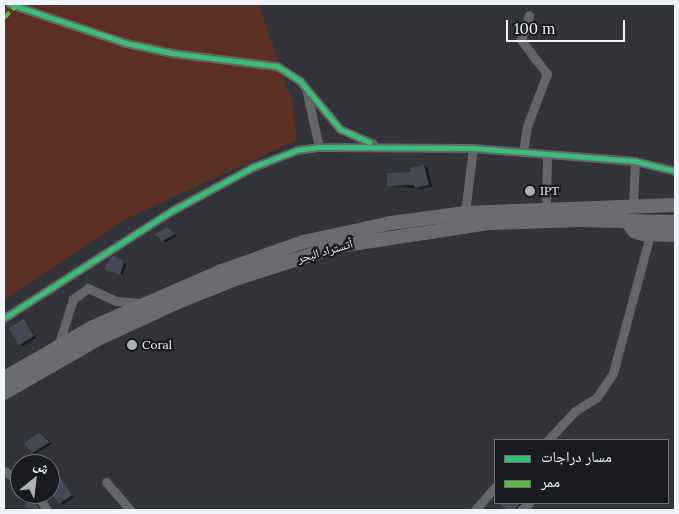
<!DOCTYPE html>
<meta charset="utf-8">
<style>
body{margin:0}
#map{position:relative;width:679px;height:514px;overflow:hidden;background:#32343a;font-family:Lora,"Noto Naskh Arabic",serif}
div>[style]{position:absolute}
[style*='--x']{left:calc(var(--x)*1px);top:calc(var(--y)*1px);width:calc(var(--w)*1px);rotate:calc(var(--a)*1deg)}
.green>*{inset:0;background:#5c3025}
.shadow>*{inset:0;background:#0007}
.building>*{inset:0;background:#454955}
.minor>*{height:9px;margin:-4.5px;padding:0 4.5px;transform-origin:4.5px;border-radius:4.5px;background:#656669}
.highway>*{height:14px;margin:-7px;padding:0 7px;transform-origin:7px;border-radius:7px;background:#6b6c70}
.quiet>*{height:4px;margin-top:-2px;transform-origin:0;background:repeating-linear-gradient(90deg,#58b947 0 8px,transparent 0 12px)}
.cycleway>*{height:5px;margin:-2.5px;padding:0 2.5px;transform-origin:2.5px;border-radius:2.5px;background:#3abd76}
.dots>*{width:14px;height:14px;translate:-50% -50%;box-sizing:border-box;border:2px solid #191b20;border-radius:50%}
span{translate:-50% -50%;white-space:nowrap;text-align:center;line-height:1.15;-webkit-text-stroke:4.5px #191b20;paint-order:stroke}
.poi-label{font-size:12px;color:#f0f3fa}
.left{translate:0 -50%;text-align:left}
.street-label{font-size:12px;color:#f0f3fa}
.frame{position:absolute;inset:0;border:5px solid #f0f3fa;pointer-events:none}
.legend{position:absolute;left:494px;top:439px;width:175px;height:65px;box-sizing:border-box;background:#191b20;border:1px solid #6f7177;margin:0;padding:6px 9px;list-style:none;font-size:15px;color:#f0f3fa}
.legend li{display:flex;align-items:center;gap:10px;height:25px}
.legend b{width:25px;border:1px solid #6f7177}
.north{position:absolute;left:10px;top:454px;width:50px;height:50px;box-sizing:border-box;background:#191b20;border:1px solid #6f7177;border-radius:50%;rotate:29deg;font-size:14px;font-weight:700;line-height:20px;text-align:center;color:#f0f3fa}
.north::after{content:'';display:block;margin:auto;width:18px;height:22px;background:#aeb0b7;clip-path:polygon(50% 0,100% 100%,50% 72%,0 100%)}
.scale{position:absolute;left:506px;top:20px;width:119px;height:22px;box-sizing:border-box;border:2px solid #f0f3fa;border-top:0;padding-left:6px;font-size:15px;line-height:18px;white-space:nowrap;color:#f0f3fa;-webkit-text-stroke:4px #191b20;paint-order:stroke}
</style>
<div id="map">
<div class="green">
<i style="clip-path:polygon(4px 4px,259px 4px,293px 104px,297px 140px,128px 218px,4px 300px)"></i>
</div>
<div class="shadow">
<i style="clip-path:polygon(424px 166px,428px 168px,432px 187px,420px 189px,388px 185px,413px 173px,412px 169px)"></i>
<i style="clip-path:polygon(170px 230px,177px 236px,166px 242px,163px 240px)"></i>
<i style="clip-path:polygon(123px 262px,126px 264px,123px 275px,109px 270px)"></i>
<i style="clip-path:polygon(24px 320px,36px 338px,23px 346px,20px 344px)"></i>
<i style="clip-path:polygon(46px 437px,52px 444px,35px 454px,32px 452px)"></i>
<i style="clip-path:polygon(60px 479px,74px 497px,62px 505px,50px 489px,50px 485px)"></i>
<i style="clip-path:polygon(30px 498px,33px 499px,40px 510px,25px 506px)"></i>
<i style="clip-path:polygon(500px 503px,529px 503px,522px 510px,510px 510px)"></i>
</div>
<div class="building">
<i style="clip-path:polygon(424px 165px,429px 185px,415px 188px,414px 185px,387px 186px,387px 173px,411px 172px,410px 168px)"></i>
<i style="clip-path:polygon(167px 227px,175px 234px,162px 241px,155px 234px)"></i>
<i style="clip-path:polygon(112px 256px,124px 261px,120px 275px,104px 269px)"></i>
<i style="clip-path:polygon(24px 319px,34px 336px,19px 345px,9px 328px)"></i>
<i style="clip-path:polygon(39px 433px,50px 442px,32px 453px,24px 443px)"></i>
<i style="clip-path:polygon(60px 477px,72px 495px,59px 504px,50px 491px,50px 484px)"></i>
<i style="clip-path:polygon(30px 496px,33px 500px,40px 510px,24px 507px)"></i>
<i style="clip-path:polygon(498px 503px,520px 503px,515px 510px,508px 510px)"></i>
</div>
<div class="minor">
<i style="--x:10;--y:4;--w:122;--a:18.6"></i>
<i style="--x:126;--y:43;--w:47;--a:12.3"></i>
<i style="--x:172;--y:53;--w:106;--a:7.1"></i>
<i style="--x:277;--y:66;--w:27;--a:33"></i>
<i style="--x:300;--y:81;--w:62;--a:50.2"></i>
<i style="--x:340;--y:129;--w:36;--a:24"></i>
<i style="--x:307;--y:93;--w:55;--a:77.5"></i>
<i style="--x:523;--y:152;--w:26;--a:-81"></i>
<i style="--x:527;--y:126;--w:56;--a:-69"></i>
<i style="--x:547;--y:74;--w:43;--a:-127.4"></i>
<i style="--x:521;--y:40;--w:26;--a:-72"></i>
<i style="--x:633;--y:206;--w:45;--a:-87.5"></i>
<i style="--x:546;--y:208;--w:54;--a:-88.9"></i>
<i style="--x:465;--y:213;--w:65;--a:-83"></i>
<i style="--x:4;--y:318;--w:201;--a:-32.6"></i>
<i style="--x:173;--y:210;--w:91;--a:-28.3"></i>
<i style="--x:253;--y:167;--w:47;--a:-21.1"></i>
<i style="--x:297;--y:150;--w:22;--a:-8"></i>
<i style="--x:319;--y:147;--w:154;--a:0.4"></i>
<i style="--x:473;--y:148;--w:163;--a:4.6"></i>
<i style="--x:635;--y:161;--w:41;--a:14"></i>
<i style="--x:58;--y:346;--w:49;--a:-72.3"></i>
<i style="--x:73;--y:299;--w:19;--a:-36"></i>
<i style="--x:88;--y:288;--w:31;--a:25"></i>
<i style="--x:116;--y:301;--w:24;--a:5"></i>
<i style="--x:548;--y:440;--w:40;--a:-47"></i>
<i style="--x:575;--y:411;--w:26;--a:-32"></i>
<i style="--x:597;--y:397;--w:29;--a:-56"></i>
<i style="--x:613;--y:373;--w:143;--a:-75"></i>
<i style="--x:4;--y:471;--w:19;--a:32"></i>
<i style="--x:106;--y:482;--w:37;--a:49"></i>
<i style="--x:37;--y:494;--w:19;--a:58"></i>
<i style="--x:475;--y:510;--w:30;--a:-49"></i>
<i style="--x:521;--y:510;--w:11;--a:-41"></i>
</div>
<div class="highway">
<i style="--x:626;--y:220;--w:14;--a:54"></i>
<i style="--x:634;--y:231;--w:9;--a:18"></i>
<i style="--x:643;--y:234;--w:32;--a:2"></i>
<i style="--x:4;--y:378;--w:103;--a:-29.8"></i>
<i style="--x:93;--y:327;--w:141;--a:-23.5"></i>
<i style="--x:222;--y:271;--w:86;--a:-19.7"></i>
<i style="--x:303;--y:242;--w:90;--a:-12.2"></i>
<i style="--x:391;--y:223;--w:75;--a:-7.7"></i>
<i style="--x:465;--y:213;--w:210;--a:-2.2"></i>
<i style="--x:4;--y:393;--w:106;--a:-29.9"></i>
<i style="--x:96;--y:340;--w:90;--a:-24.9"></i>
<i style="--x:178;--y:302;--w:61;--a:-22"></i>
<i style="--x:235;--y:279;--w:109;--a:-17.6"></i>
<i style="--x:339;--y:246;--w:153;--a:-8.7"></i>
<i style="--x:490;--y:223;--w:88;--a:-2"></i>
<i style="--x:578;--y:220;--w:97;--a:1.2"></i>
</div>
<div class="quiet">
<i style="--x:4;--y:18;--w:18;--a:-45"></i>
</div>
<div class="cycleway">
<i style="--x:10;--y:4;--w:122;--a:18.6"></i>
<i style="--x:126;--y:43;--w:47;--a:12.3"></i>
<i style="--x:172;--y:53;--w:106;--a:7.1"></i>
<i style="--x:277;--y:66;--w:27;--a:33"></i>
<i style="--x:300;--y:81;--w:62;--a:50.2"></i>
<i style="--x:340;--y:129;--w:32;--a:24"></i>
<i style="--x:4;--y:318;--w:201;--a:-32.6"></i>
<i style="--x:173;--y:210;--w:91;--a:-28.3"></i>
<i style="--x:253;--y:167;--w:47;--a:-21.1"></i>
<i style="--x:297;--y:150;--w:22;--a:-8"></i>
<i style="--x:319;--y:147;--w:154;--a:0.4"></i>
<i style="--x:473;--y:148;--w:163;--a:4.6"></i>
<i style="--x:635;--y:161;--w:41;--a:14"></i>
</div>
<div class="dots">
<i style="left:530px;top:191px;background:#aeb0b7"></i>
<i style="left:132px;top:345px;background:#aeb0b7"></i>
</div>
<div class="poi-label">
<span class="left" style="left:540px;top:191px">IPT</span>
<span class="left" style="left:142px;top:345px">Coral</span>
</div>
<div class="street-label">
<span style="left:325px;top:251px;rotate:-16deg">أتستراد البحر</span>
</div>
<div class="frame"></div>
<ul class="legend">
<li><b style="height:6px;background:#3abd76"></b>مسار دراجات</li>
<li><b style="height:6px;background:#58b947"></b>ممر</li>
</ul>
<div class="north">ش</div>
<div class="scale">100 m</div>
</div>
